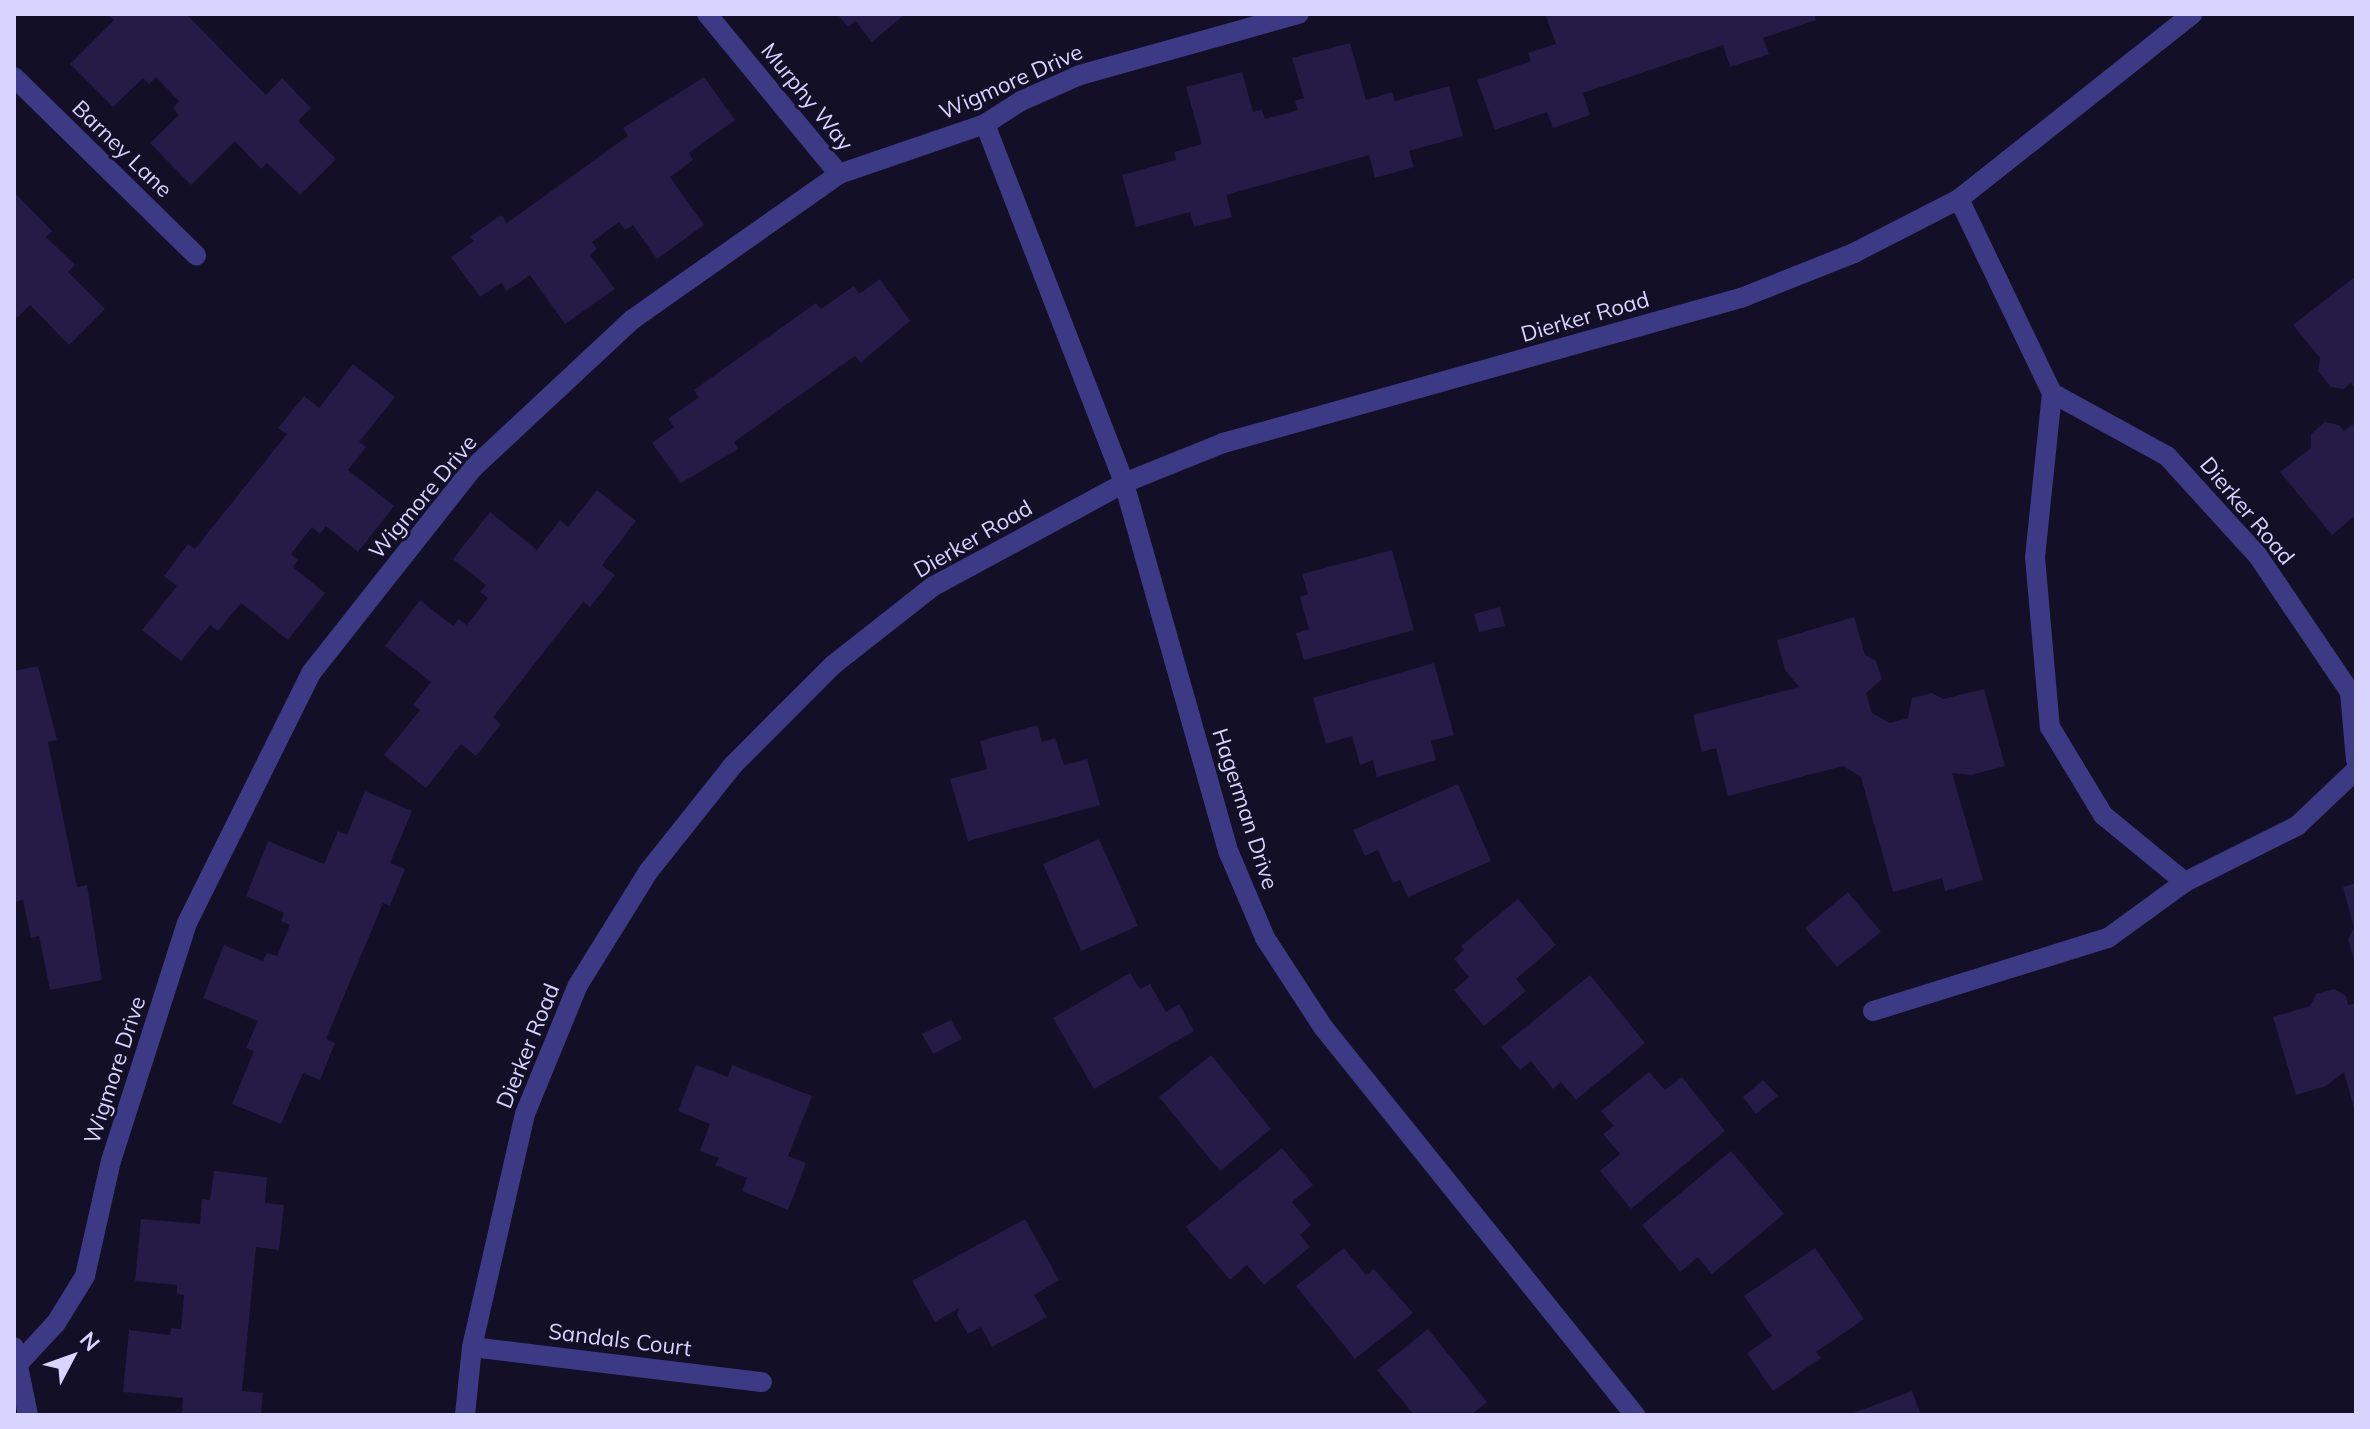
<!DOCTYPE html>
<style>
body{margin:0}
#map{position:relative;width:2370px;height:1429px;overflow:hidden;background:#130f26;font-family:Mulish,sans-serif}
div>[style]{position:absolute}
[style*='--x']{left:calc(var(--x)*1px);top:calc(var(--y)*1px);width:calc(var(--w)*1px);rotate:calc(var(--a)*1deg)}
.building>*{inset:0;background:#241b47}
.service>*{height:20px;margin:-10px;padding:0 10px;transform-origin:10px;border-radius:10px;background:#3d3a85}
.minor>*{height:20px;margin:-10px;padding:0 10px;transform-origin:10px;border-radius:10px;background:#3d3a85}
span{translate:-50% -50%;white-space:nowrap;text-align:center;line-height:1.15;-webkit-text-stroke:6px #130f26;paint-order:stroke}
.street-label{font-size:22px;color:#d9d4ff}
.frame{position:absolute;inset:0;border:16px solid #d9d4ff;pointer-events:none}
.north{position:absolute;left:32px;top:1317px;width:80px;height:80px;-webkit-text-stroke:6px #130f26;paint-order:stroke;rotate:49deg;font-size:22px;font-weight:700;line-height:32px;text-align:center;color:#d9d4ff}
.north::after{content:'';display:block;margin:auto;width:28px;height:36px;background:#d9d4ff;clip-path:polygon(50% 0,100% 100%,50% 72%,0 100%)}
</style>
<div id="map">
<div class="building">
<i style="clip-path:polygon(107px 14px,186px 14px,266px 95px,282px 78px,311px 108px,298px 121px,336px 159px,300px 195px,267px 163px,261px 169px,235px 141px,191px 185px,150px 143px,179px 115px,173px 108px,179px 101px,156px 77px,149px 84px,143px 78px,113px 107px,70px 64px,114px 20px)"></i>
<i style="clip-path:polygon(837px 14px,905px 14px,872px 42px,855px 21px,848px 27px)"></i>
<i style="clip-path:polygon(1545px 14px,1814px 14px,1816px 20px,1763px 38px,1769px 54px,1730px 67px,1723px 45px,1583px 93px,1590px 115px,1553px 128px,1547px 112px,1495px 130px,1477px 80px,1531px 61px,1528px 53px,1556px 44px)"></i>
<i style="clip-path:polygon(1350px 43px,1366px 100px,1392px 92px,1395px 101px,1449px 86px,1463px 136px,1409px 151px,1414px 167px,1375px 178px,1369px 155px,1226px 195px,1232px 217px,1194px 227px,1190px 212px,1136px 227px,1122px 175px,1176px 160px,1174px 152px,1202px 144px,1186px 87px,1242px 72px,1253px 112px,1262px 110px,1265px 119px,1298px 110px,1295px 101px,1304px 98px,1292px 58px)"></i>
<i style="clip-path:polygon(704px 77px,735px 120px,689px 153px,693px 160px,670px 177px,704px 225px,657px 259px,633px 225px,625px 230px,619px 222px,592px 242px,597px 249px,590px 255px,615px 289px,565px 324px,530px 275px,507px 291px,501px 283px,480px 297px,451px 257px,474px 241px,470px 237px,501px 215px,507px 223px,628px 136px,623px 128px)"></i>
<i style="clip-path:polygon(14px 192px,52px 231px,46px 237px,75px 265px,68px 272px,105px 309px,69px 345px,30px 305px,17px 318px,14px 314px)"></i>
<i style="clip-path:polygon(2356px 276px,2356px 390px,2351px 383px,2344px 389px,2331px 387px,2318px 371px,2320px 358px,2293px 325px)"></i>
<i style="clip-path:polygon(880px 279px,910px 321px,860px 363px,855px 356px,734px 442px,738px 449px,681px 483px,652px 443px,674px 427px,668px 419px,699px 397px,694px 390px,816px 303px,821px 309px,854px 286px,859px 294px)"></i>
<i style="clip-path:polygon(353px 364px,395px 397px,359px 442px,366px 447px,348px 470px,394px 506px,358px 552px,326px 526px,320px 534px,312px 527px,291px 554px,298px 560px,293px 567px,325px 593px,288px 640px,241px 603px,218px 631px,210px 625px,181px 661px,142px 630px,177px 586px,164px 576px,188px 544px,195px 549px,287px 434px,278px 428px,304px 396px,319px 408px)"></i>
<i style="clip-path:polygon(2325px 422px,2339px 425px,2344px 431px,2356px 422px,2356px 515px,2332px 535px,2280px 472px,2311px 448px,2311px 434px)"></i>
<i style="clip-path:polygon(597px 490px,636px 521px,602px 565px,615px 575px,590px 607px,583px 602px,493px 717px,501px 724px,476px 756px,461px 744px,426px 788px,384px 755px,420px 710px,413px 705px,431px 682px,385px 646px,420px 600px,453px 626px,459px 619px,467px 625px,488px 598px,480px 592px,486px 585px,453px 559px,490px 512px,537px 550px,560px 520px,568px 527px)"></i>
<i style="clip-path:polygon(1392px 550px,1414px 630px,1304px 660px,1296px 633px,1309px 629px,1300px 597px,1308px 594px,1302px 574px)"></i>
<i style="clip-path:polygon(1500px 607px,1505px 626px,1479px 632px,1474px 614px)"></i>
<i style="clip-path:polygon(1854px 617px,1865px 655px,1876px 661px,1882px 679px,1866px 693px,1872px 713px,1890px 723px,1908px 718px,1912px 698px,1932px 693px,1943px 699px,1984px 689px,2005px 766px,1971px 775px,1952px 773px,1983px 880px,1945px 891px,1942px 878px,1893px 892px,1861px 777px,1843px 766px,1728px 796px,1716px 748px,1702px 752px,1693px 715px,1799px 687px,1785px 670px,1777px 640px)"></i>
<i style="clip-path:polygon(1434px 663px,1454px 735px,1431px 741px,1436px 760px,1377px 777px,1373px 760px,1360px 765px,1352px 736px,1326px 744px,1313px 698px)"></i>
<i style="clip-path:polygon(38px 666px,57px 740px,48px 742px,77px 887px,87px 885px,102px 980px,50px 990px,39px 936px,31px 938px,23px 900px,14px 902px,14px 671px)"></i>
<i style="clip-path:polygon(1037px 725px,1042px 742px,1055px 738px,1064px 765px,1087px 759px,1100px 805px,968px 841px,950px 779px,987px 769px,980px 741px)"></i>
<i style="clip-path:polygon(1458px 784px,1491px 861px,1408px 897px,1400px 880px,1393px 883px,1378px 850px,1365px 856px,1353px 830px)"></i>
<i style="clip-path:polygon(365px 791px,412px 811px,390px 863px,405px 869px,390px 906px,383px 903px,326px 1039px,335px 1043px,320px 1080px,303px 1073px,281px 1124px,232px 1104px,254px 1051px,246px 1048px,258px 1021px,203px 998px,224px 945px,263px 961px,267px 953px,277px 956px,290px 925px,281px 921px,284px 913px,246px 896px,268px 841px,324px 864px,338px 831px,347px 835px)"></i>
<i style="clip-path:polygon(1099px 839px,1138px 926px,1081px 951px,1043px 864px)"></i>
<i style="clip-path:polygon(2356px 883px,2356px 963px,2355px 963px,2348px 939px,2354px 928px,2343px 887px)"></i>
<i style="clip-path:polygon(1848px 892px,1881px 932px,1837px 967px,1805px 928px)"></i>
<i style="clip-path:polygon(1518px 899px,1556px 945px,1516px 979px,1526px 991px,1484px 1026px,1454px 990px,1469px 977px,1454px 959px,1464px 950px,1461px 946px)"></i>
<i style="clip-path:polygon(1130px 973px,1140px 989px,1150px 984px,1166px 1012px,1179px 1004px,1194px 1031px,1094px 1089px,1053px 1018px)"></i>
<i style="clip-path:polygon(1590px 975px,1645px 1043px,1576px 1100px,1561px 1082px,1553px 1089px,1531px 1061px,1520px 1070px,1501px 1047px)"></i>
<i style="clip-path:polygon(2334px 989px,2346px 996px,2348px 1005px,2356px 1003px,2356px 1116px,2344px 1072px,2326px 1086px,2296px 1095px,2273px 1017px,2310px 1006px,2316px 994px)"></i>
<i style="clip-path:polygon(951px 1020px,962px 1039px,933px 1054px,922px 1034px)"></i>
<i style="clip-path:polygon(1211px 1055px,1271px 1129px,1220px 1171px,1159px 1097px)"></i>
<i style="clip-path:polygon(696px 1065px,728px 1077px,732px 1065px,812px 1096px,788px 1156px,806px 1163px,788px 1210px,742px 1191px,747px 1178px,715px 1165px,719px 1158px,700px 1151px,710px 1124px,678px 1111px)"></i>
<i style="clip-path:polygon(1649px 1072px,1665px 1090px,1682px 1077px,1725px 1131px,1631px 1209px,1600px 1171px,1620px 1154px,1603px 1134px,1614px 1126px,1601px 1111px)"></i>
<i style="clip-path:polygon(1763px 1080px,1778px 1096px,1756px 1114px,1743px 1097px)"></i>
<i style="clip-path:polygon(1282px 1148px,1313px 1185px,1292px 1202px,1311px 1225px,1300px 1235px,1310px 1247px,1264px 1285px,1247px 1265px,1230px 1280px,1186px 1227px)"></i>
<i style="clip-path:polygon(1731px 1151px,1784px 1214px,1712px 1274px,1698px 1257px,1680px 1272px,1642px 1225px)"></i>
<i style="clip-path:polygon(214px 1171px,267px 1177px,265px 1203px,284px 1205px,279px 1250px,256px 1247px,242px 1391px,263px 1393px,261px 1415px,182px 1415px,183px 1398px,123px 1392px,129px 1330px,170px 1335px,171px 1328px,181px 1329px,184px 1295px,177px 1294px,177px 1285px,135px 1281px,141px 1219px,200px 1224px,202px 1199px,210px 1200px)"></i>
<i style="clip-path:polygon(1025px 1219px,1059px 1280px,1034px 1295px,1047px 1317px,992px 1347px,981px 1327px,968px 1334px,957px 1315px,959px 1308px,935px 1322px,912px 1281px)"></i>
<i style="clip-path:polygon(1344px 1248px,1366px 1275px,1374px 1269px,1413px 1313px,1355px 1359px,1296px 1286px)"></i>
<i style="clip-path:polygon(1815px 1248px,1864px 1319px,1816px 1352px,1821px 1358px,1773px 1391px,1747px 1353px,1772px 1336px,1744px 1296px)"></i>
<i style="clip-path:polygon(1428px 1329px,1487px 1402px,1471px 1415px,1414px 1415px,1377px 1370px)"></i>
<i style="clip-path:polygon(1912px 1391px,1921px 1415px,1848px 1415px)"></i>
</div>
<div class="service">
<i style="--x:14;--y:77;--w:255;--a:44.4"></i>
<i style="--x:1959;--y:199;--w:215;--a:64.4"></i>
<i style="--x:2052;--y:393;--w:165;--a:95.9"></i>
<i style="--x:2035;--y:557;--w:171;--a:85"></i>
<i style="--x:2050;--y:727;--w:103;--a:58.9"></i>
<i style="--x:2103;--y:815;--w:106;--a:39.3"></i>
<i style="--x:2185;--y:882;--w:125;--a:-26.6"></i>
<i style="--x:2297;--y:826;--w:81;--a:-43.5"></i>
<i style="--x:2052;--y:393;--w:131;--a:28.7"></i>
<i style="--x:2167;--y:456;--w:135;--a:47.7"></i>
<i style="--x:2258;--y:556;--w:164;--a:55.9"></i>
<i style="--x:2350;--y:692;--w:68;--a:85"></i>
<i style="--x:1873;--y:1011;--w:246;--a:-17.3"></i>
<i style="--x:2108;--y:938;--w:95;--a:-36"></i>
</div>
<div class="minor">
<i style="--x:707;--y:14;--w:207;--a:50.5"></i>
<i style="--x:985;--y:124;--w:385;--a:68.8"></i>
<i style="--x:1124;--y:483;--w:385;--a:74.2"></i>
<i style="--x:1229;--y:853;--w:92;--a:67"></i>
<i style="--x:1265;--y:938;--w:106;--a:56.9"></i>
<i style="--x:1323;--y:1027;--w:498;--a:51.2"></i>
<i style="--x:14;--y:1347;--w:69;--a:78.4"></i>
<i style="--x:472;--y:1347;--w:292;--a:6.9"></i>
<i style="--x:18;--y:1364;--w:56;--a:-47.2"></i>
<i style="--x:56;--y:1323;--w:55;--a:-58.3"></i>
<i style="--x:85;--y:1276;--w:118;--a:-77.3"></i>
<i style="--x:111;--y:1161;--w:250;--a:-72.3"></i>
<i style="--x:187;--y:923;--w:279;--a:-63.6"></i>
<i style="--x:311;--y:673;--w:261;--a:-51.7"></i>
<i style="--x:473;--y:468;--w:219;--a:-43"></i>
<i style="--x:633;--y:319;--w:252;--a:-35.1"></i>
<i style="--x:839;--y:174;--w:154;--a:-18.9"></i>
<i style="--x:985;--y:124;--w:43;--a:-32.6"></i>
<i style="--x:1021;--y:101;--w:64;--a:-23.8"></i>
<i style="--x:1080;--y:75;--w:227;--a:-15.6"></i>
<i style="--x:465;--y:1415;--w:68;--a:-84.1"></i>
<i style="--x:472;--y:1347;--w:239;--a:-77.2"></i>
<i style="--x:525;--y:1114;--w:139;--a:-67.7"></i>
<i style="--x:578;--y:985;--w:133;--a:-58.2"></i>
<i style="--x:648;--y:872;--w:137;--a:-51.5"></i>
<i style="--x:733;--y:765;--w:141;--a:-45"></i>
<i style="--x:833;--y:665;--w:126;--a:-38.2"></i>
<i style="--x:932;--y:587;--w:218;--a:-28.4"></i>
<i style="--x:1124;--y:483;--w:107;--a:-22"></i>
<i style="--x:1223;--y:443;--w:538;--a:-15.64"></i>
<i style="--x:1741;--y:298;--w:122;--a:-21.7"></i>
<i style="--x:1854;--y:253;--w:118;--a:-27.2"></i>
<i style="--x:1959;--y:199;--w:298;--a:-38.4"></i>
</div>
<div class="street-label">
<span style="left:1011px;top:82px;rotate:-24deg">Wigmore Drive</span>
<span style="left:807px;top:97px;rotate:51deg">Murphy Way</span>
<span style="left:122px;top:149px;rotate:44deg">Barney Lane</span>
<span style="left:1585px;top:317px;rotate:-16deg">Dierker Road</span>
<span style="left:423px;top:497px;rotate:-50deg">Wigmore Drive</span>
<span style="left:2247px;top:511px;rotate:50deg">Dierker Road</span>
<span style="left:973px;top:539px;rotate:-30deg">Dierker Road</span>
<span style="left:1245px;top:809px;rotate:72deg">Hagerman Drive</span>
<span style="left:528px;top:1046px;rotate:-68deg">Dierker Road</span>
<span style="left:115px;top:1070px;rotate:-72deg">Wigmore Drive</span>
<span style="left:620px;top:1340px;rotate:7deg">Sandals Court</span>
</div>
<div class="frame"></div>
<div class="north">N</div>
</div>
